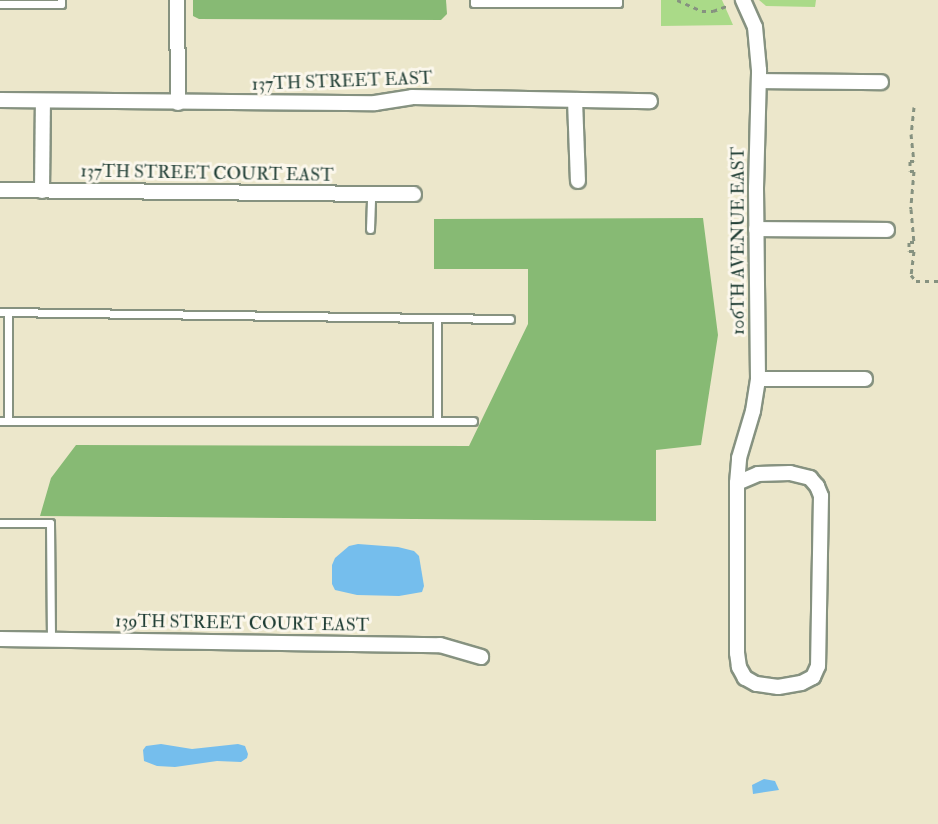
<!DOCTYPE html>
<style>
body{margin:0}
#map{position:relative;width:938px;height:824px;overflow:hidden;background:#ece7cb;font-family:"IM FELL Double Pica",serif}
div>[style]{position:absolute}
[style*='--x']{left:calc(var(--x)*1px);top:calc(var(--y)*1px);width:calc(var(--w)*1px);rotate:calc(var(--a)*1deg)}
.green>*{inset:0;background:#aada88}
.forest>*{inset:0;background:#87ba74}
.water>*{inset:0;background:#75beed}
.path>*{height:3px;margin-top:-1.5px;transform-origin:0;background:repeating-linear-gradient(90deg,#869280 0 4.5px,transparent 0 9px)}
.roads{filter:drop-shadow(2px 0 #869280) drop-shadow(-2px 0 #869280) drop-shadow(0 2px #869280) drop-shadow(0 -2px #869280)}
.lane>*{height:7px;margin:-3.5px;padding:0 3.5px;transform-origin:3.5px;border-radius:3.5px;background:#fff}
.street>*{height:14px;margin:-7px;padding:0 7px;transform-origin:7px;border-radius:7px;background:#fff}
span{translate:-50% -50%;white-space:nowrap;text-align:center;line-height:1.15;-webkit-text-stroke:6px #fbf7ec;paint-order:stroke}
.street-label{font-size:18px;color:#1f3d34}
</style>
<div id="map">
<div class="green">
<i style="clip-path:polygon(661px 0,722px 0,733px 25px,661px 26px)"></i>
<i style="clip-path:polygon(759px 0,816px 0,815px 7px,766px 6px)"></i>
</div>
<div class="forest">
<i style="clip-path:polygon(193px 0,446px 0,447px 14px,441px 20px,199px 19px,193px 16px)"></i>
<i style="clip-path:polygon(703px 218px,718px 335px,701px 445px,656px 450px,656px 521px,40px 516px,51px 478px,76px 445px,469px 446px,528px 324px,528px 269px,434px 269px,434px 219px)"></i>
</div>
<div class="water">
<i style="clip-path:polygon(358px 544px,398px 547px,414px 551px,419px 556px,424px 586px,422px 592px,399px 596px,357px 595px,335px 590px,332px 584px,332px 565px,335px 558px,349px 546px)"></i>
<i style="clip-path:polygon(161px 744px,192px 749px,238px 744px,245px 746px,248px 754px,247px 758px,241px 762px,217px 761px,175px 767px,157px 766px,144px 761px,143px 750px,146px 746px)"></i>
<i style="clip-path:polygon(764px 779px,775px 781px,779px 790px,753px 794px,752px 785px)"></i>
</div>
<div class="path">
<i style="--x:677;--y:0;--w:27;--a:24"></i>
<i style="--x:702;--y:11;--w:11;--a:0"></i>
<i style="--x:713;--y:11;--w:15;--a:-20"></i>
<i style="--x:914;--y:107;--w:27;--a:96"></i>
<i style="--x:911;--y:134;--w:27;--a:84"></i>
<i style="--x:914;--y:161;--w:4;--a:180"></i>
<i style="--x:910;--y:161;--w:10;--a:90"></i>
<i style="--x:910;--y:171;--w:4;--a:0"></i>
<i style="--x:914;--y:171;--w:38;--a:95"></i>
<i style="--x:911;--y:209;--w:33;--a:85"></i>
<i style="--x:914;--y:242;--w:5;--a:180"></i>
<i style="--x:909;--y:242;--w:9;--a:90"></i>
<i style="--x:909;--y:251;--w:5;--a:0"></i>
<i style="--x:914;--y:251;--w:24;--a:97"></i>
<i style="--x:911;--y:275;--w:8;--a:50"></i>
<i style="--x:916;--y:281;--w:22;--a:0"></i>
</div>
<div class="roads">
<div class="lane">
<i style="--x:474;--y:0;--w:3;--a:90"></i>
<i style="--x:474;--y:3;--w:144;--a:0"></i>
<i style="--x:618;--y:3;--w:3;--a:-90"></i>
<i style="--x:0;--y:4;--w:61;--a:0"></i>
<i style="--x:61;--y:4;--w:4;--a:-90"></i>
<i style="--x:370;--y:229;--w:35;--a:-88"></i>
<i style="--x:0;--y:312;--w:510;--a:0.79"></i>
<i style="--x:8;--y:312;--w:109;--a:90"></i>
<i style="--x:437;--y:318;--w:103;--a:90"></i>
<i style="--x:0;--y:421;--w:473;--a:0"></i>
<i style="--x:0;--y:523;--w:50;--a:0"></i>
<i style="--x:50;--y:523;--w:116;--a:89.5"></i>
</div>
<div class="street">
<i style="--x:177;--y:0;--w:103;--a:89.4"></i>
<i style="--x:759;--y:81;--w:122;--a:0.5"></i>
<i style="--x:0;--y:100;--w:375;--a:0.5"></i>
<i style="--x:375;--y:103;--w:37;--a:-9"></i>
<i style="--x:412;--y:97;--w:238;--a:1"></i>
<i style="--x:575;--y:100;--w:81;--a:87.9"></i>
<i style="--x:0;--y:190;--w:414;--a:0.6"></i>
<i style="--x:42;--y:191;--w:90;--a:-89.4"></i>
<i style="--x:756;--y:229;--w:131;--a:0.4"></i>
<i style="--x:758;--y:379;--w:107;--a:0"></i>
<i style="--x:737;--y:483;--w:23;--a:-23"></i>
<i style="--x:758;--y:474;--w:32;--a:-2"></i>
<i style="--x:790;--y:473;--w:21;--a:14"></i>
<i style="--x:810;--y:478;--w:11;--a:49"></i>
<i style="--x:817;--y:486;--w:11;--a:68"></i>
<i style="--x:821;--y:496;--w:170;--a:91"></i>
<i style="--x:818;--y:666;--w:12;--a:114"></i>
<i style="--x:813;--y:677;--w:13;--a:153"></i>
<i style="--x:801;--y:683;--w:23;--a:170"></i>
<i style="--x:778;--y:687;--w:22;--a:-172"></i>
<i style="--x:756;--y:684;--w:13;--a:-151"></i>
<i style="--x:745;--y:678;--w:13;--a:-119"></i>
<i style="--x:739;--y:667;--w:14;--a:-98"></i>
<i style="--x:737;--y:653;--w:170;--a:-90"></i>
<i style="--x:737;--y:483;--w:25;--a:-85"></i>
<i style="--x:739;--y:458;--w:49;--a:-73.4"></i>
<i style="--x:753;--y:411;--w:32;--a:-81"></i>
<i style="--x:758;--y:379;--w:191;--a:-90.6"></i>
<i style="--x:756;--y:188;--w:118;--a:-88.5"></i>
<i style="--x:759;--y:70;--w:43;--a:-95.3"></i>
<i style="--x:755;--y:27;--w:30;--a:-114"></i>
<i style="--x:0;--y:639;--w:440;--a:0.8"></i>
<i style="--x:440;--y:645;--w:43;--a:16.3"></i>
</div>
</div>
<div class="street-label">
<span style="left:342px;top:82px;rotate:-2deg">137TH STREET EAST</span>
<span style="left:207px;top:174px;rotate:1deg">137TH STREET COURT EAST</span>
<span style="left:739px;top:241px;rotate:-90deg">106TH AVENUE EAST</span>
<span style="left:242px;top:624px;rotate:1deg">139TH STREET COURT EAST</span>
</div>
</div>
